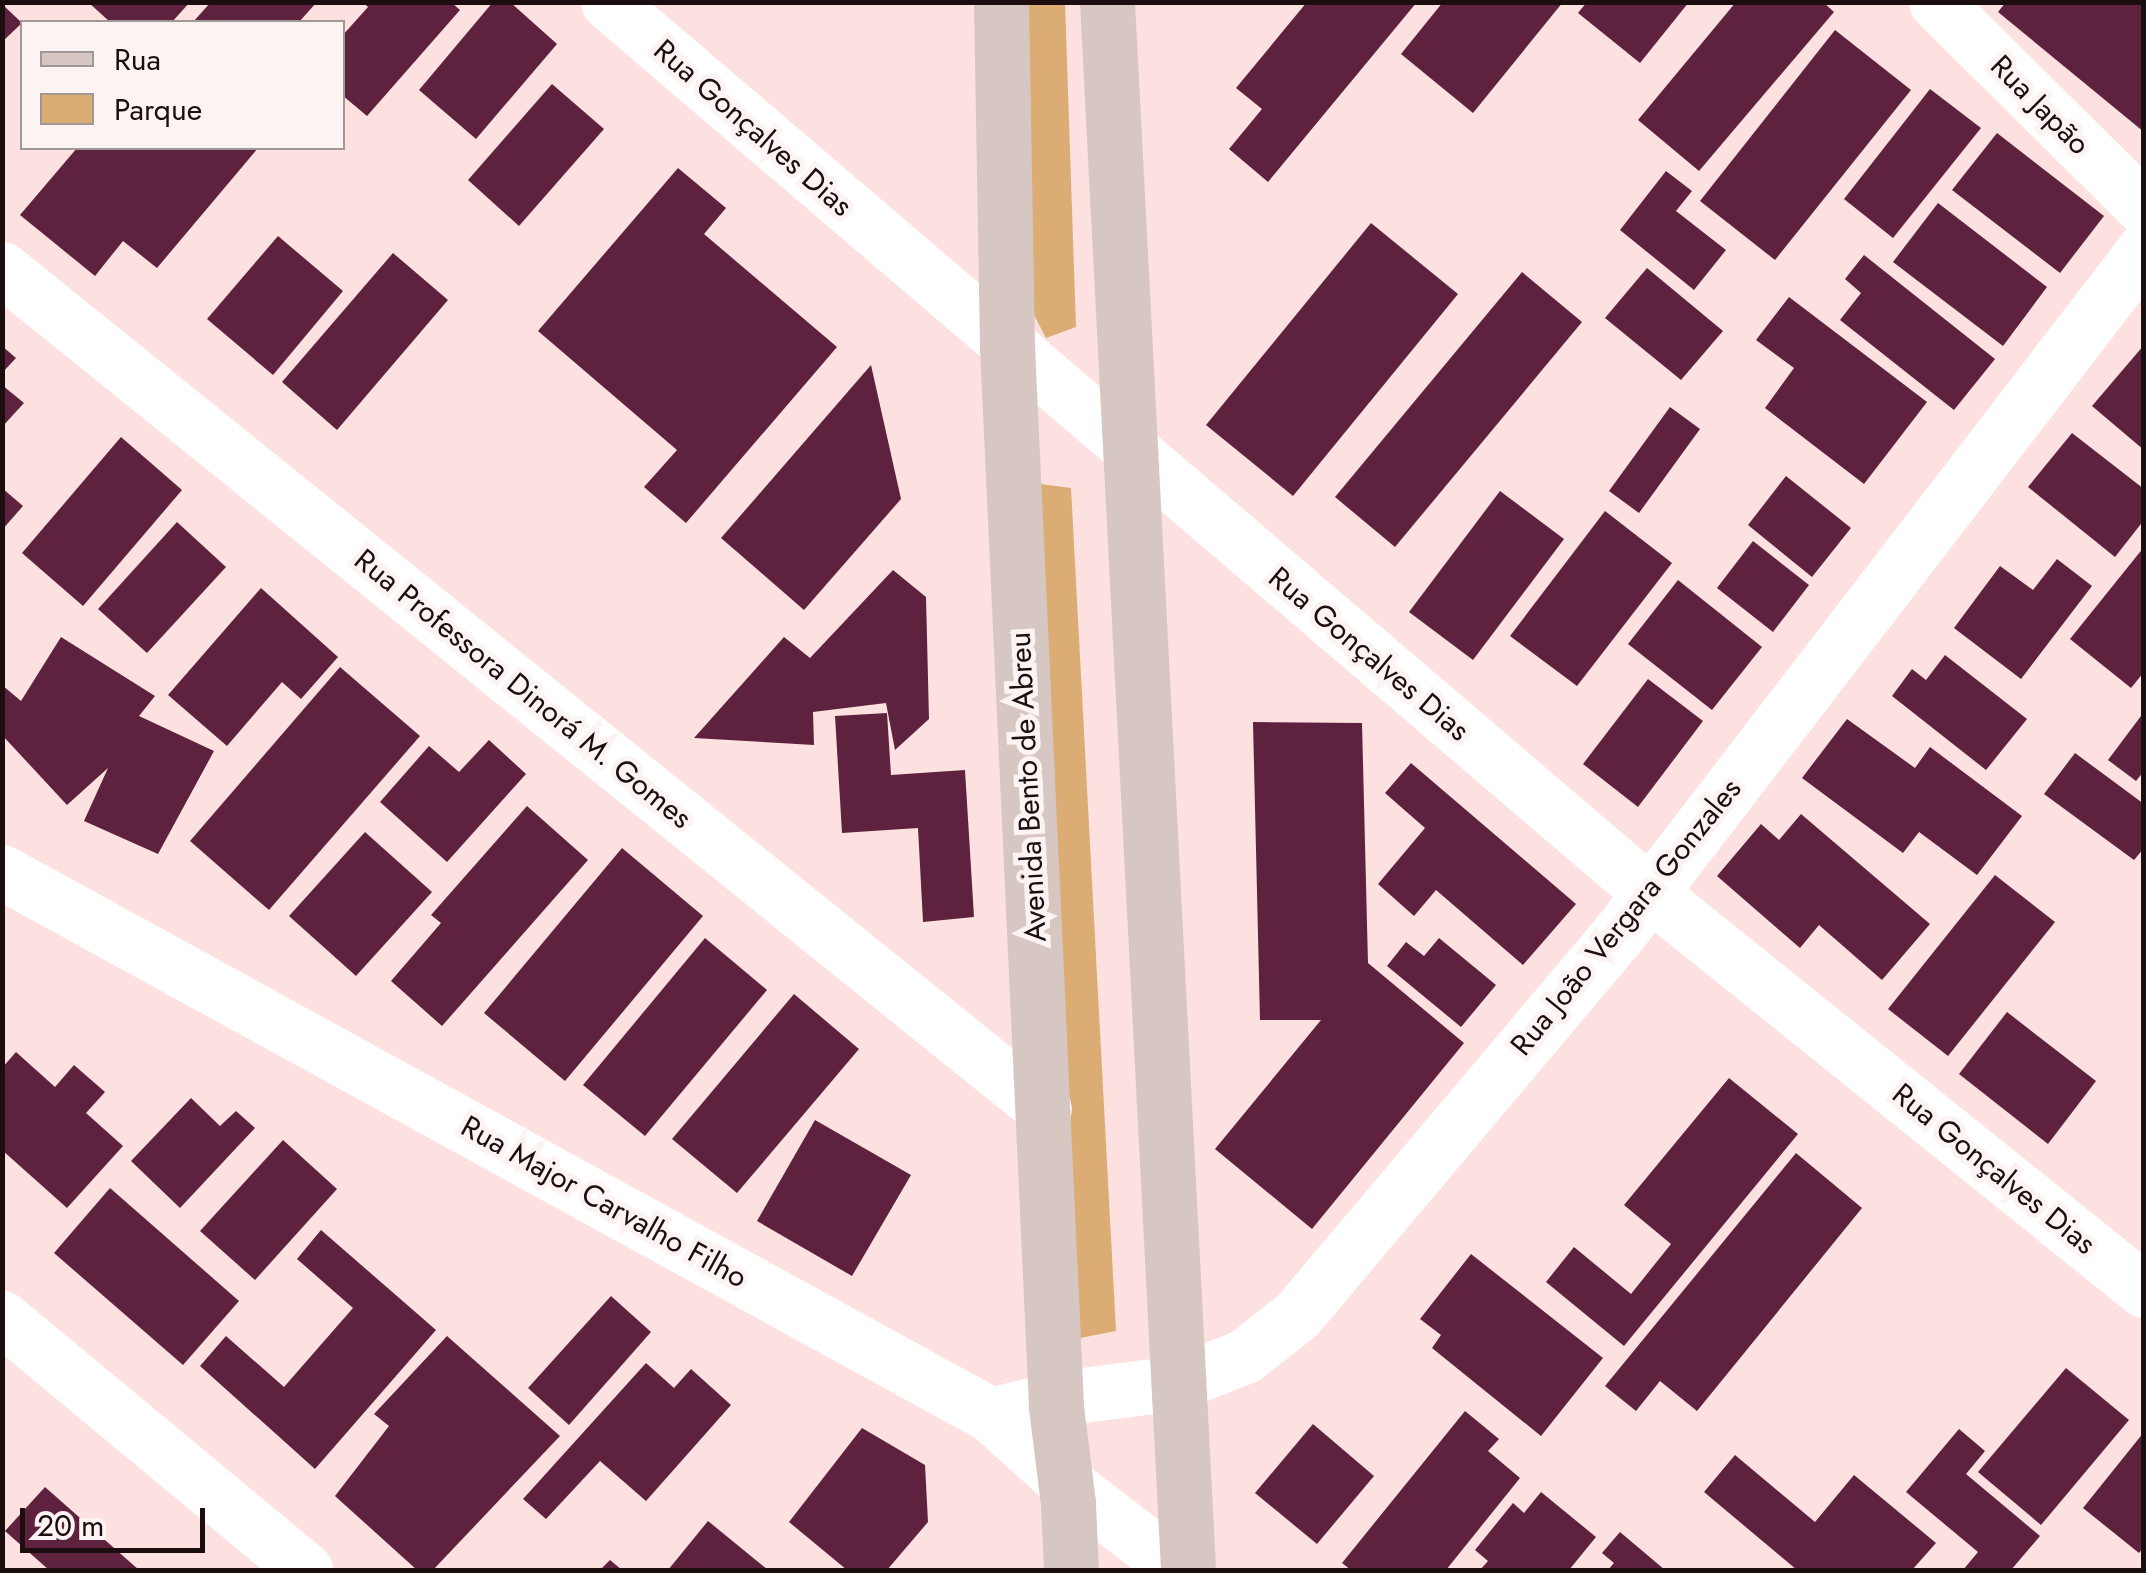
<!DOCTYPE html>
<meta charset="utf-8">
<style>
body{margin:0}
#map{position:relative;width:2146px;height:1573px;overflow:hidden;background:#fce1e0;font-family:Jost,sans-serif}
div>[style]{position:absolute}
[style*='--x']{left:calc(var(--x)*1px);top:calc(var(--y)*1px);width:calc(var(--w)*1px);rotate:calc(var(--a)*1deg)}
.green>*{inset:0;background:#dbad74}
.building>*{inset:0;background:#5e223e}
.street>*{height:55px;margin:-27.5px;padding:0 27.5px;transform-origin:27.5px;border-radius:27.5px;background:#fff}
.secondary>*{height:55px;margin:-27.5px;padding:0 27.5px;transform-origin:27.5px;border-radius:27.5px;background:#d7c7c2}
span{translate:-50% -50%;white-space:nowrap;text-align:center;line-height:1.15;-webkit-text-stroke:10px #fcf3f3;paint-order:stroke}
.street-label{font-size:30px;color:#1c0e0e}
.frame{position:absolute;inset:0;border:5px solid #1c0e0e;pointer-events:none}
.legend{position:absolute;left:20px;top:20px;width:325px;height:130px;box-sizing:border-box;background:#fcf3f3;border:2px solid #a29797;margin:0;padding:12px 18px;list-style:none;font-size:30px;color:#1c0e0e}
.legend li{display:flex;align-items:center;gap:20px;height:50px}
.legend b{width:50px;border:2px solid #a29797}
.scale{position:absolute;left:20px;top:1508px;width:185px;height:45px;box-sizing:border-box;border:5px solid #1c0e0e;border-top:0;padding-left:12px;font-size:30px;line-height:35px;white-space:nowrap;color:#1c0e0e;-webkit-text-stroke:8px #fcf3f3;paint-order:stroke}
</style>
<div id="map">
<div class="green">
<i style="clip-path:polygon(1016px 3px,1065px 3px,1076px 327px,1046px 338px,1031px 309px)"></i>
<i style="clip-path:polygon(1033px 483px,1071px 488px,1116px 1331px,1075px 1339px)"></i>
</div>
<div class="building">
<i style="clip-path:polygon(88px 2px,190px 2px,172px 22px,110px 22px)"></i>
<i style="clip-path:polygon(211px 2px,317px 2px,299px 22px,193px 22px)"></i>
<i style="clip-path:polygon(363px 2px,451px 2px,460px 10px,367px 116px,342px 95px,342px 36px,368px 7px)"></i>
<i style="clip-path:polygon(493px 2px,510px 2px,557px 44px,476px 139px,419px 90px)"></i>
<i style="clip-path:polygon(1307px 2px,1417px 2px,1268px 182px,1229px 149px,1262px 109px,1236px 88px)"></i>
<i style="clip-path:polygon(1443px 2px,1563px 2px,1473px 113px,1401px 54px)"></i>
<i style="clip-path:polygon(1587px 2px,1689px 2px,1640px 63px,1578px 13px)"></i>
<i style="clip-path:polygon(1736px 2px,1823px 2px,1834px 12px,1699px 171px,1638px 120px)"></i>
<i style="clip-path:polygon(2006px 2px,2144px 2px,2144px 132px,1998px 12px)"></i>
<i style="clip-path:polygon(2px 4px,22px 23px,2px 42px)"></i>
<i style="clip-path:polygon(1835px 30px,1911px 90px,1775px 260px,1700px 201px)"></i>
<i style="clip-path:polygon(552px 84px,604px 129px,519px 226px,468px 180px)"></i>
<i style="clip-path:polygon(1930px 89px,1981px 128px,1893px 238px,1844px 199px)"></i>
<i style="clip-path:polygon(1997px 133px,2104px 216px,2060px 273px,1952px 190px)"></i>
<i style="clip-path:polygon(77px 148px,258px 148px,157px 268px,123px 241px,95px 276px,20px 215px)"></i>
<i style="clip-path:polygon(678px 168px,726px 208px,704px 234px,837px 347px,686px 523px,644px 487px,677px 450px,538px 331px)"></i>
<i style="clip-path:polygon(1666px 171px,1692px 191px,1676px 211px,1726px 250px,1694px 290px,1620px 230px)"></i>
<i style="clip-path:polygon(1938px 203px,2047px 287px,2003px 346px,1893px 262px)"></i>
<i style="clip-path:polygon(1371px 223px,1458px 294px,1293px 496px,1206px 425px)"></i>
<i style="clip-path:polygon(278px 236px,343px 291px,273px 375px,207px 319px)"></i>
<i style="clip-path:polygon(393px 253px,448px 300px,337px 430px,282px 382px)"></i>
<i style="clip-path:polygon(1864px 255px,1995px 359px,1954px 410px,1840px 320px,1861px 293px,1845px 279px)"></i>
<i style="clip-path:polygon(1647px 268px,1723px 331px,1681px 380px,1605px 318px)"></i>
<i style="clip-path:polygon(1522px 272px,1582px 322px,1395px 547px,1335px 497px)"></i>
<i style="clip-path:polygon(1789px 297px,1927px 402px,1864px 484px,1765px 408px,1794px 368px,1756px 340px)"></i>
<i style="clip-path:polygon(2144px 345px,2144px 450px,2092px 406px)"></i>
<i style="clip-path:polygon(2px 346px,16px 358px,2px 373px)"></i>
<i style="clip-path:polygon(871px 365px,901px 499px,804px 610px,721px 538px)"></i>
<i style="clip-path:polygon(2px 385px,24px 403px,2px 427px)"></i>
<i style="clip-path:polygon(1670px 407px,1700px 429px,1639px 513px,1609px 491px)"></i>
<i style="clip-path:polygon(2072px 433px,2144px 489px,2144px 520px,2115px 557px,2028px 487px)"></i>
<i style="clip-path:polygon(121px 437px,182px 490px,83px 606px,22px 553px)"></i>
<i style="clip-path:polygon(1786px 476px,1851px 528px,1812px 577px,1748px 525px)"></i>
<i style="clip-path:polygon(2px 488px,23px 506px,2px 530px)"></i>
<i style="clip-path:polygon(1500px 491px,1564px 539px,1473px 660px,1409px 612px)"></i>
<i style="clip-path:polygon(1605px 511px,1672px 563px,1577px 686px,1510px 636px)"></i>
<i style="clip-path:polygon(177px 522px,226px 567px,147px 653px,98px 609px)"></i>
<i style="clip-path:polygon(1753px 541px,1809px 585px,1773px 632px,1717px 588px)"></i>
<i style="clip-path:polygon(2144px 547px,2144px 672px,2131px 688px,2070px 639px)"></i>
<i style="clip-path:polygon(2057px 559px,2092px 586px,2021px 679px,1954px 628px,2000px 566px,2033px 590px)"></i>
<i style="clip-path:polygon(893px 570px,926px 597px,929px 719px,895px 750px,886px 703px,813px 712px,814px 745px,694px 738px,784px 637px,810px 658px)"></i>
<i style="clip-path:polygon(1678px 580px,1762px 647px,1712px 710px,1628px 644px)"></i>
<i style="clip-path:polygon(261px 588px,338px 657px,301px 699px,282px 682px,227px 746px,168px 695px)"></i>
<i style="clip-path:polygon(61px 637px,155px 696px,139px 716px,214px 751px,158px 854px,84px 821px,108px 768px,67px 805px,2px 735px,2px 685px,21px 701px)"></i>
<i style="clip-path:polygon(1945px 655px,2027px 719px,1986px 770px,1892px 696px,1912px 669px,1926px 680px)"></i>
<i style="clip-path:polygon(340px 667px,420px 736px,269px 910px,190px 841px)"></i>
<i style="clip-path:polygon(1648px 679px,1703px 721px,1638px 807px,1583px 764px)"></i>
<i style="clip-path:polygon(2144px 712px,2144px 771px,2136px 781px,2108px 760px)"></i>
<i style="clip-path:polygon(887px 713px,891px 775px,965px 770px,974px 917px,923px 922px,918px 828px,842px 833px,835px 716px)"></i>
<i style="clip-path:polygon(1847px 719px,1915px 768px,1930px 747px,2022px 816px,1977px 875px,1919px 832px,1903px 853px,1802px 778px)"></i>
<i style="clip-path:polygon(1253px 722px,1362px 723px,1368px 963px,1464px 1043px,1312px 1229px,1215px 1149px,1321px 1020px,1260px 1020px)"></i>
<i style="clip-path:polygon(489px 740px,526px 774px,447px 862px,380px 802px,429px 746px,459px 772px)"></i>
<i style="clip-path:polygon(2075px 753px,2144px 804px,2144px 848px,2134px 860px,2044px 794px)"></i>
<i style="clip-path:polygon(1411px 763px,1576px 904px,1523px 965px,1436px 890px,1414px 916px,1378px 884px,1425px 828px,1385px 793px)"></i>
<i style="clip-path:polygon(527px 806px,588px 860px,442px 1026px,391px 981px,441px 923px,431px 915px)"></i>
<i style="clip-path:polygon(1801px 814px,1930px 924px,1882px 980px,1819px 925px,1800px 948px,1717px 876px,1761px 824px,1779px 840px)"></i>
<i style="clip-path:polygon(365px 832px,432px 892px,356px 976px,289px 916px)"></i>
<i style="clip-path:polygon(622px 848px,703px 916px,565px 1081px,484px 1013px)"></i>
<i style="clip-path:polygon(1995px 875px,2055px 922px,1948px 1056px,1888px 1009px)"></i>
<i style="clip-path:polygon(705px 938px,767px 990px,645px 1136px,583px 1085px)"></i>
<i style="clip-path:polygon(1439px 938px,1496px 985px,1461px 1027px,1387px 966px,1406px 942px,1424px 956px)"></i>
<i style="clip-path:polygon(794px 994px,859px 1049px,737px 1193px,672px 1139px)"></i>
<i style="clip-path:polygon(2007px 1012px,2096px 1081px,2048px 1144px,1959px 1074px)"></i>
<i style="clip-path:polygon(16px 1052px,55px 1087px,74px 1065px,105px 1092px,86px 1113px,123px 1146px,67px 1208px,2px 1150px,2px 1068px)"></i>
<i style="clip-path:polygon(1729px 1078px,1798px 1134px,1624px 1346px,1546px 1282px,1574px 1247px,1631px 1294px,1671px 1244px,1624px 1205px)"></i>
<i style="clip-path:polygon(191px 1098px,220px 1126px,236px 1111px,255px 1128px,180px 1208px,131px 1161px)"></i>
<i style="clip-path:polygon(815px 1120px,911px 1175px,852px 1276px,757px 1221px)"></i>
<i style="clip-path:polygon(283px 1140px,337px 1189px,255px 1280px,200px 1231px)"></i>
<i style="clip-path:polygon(1796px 1153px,1862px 1208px,1697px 1411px,1660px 1381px,1636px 1411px,1605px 1386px)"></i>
<i style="clip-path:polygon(110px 1188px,239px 1301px,183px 1365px,54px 1253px)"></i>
<i style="clip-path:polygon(321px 1230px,436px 1330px,315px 1469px,200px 1366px,226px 1336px,284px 1387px,353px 1308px,297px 1259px)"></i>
<i style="clip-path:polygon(1471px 1254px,1603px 1358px,1541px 1436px,1432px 1348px,1441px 1335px,1420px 1319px)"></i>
<i style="clip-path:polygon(611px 1296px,651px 1332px,569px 1425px,528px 1388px)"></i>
<i style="clip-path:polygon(447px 1336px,560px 1436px,433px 1570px,417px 1570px,335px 1496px,389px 1426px,374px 1414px)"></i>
<i style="clip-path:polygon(646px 1363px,674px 1388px,691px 1369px,731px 1405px,646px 1501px,600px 1461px,546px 1519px,523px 1499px)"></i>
<i style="clip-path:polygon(2066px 1368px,2129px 1420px,2041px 1525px,1978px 1472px)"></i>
<i style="clip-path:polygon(1465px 1411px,1499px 1439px,1488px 1451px,1520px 1478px,1446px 1570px,1351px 1570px,1342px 1563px)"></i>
<i style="clip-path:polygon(1313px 1424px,1374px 1476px,1317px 1544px,1255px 1493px)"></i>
<i style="clip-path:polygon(862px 1428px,925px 1465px,928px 1522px,887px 1570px,847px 1570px,789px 1522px)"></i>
<i style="clip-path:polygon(1959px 1429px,1985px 1451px,1966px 1474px,2040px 1536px,2011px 1570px,1963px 1570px,1978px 1552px,1906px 1492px)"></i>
<i style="clip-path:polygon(2144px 1432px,2144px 1547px,2139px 1553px,2083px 1508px)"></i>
<i style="clip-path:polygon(1735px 1455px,1815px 1522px,1854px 1475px,1936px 1543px,1912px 1570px,1797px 1570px,1704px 1492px)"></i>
<i style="clip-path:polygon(45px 1487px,139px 1570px,49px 1570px,5px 1531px)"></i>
<i style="clip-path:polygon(1541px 1492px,1596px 1537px,1569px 1570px,1480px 1570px,1488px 1561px,1475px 1550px,1513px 1503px,1524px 1513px)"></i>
<i style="clip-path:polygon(708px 1521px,768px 1570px,668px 1570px)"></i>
<i style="clip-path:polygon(1620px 1532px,1665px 1570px,1608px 1570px,1614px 1563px,1602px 1553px)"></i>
<i style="clip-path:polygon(610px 1560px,622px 1570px,600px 1570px)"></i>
</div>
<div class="street">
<i style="--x:608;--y:2;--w:1371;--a:40.53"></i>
<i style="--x:1650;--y:893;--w:634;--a:38.79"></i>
<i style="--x:1936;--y:2;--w:293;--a:44.7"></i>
<i style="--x:2;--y:269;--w:1338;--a:38.87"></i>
<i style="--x:2;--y:872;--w:1128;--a:28.77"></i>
<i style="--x:991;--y:1415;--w:101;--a:42.2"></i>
<i style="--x:1066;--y:1483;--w:143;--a:37.6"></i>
<i style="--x:2;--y:1318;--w:394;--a:39.7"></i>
<i style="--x:991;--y:1415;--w:69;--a:-14.2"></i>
<i style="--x:1058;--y:1398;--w:120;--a:-7.2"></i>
<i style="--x:1177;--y:1383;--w:73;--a:-21.7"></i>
<i style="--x:1245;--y:1356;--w:66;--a:-38.3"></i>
<i style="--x:1297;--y:1315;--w:501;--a:-49.86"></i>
<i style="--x:1620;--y:932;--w:860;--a:-52.46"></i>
</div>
<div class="secondary">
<i style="--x:1001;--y:2;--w:345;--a:89"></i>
<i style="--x:1007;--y:347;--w:1061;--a:87.35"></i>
<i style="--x:1056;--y:1407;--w:98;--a:82.9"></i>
<i style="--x:1068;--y:1504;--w:66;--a:87.4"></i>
<i style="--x:1107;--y:2;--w:1570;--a:87.04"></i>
</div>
<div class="street-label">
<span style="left:2040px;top:105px;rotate:45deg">Rua Japão</span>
<span style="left:753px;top:128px;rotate:41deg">Rua Gonçalves Dias</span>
<span style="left:1369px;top:654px;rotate:40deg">Rua Gonçalves Dias</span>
<span style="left:523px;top:689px;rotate:39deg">Rua Professora Dinorá M. Gomes</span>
<span style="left:1028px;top:787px;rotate:-93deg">Avenida Bento de Abreu</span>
<span style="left:1626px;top:917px;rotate:-51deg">Rua João Vergara Gonzales</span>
<span style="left:1994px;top:1169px;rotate:39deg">Rua Gonçalves Dias</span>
<span style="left:604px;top:1202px;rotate:29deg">Rua Major Carvalho Filho</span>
</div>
<div class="frame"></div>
<ul class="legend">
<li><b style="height:12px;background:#d7c7c2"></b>Rua</li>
<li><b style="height:28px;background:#dbad74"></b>Parque</li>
</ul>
<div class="scale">20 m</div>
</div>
